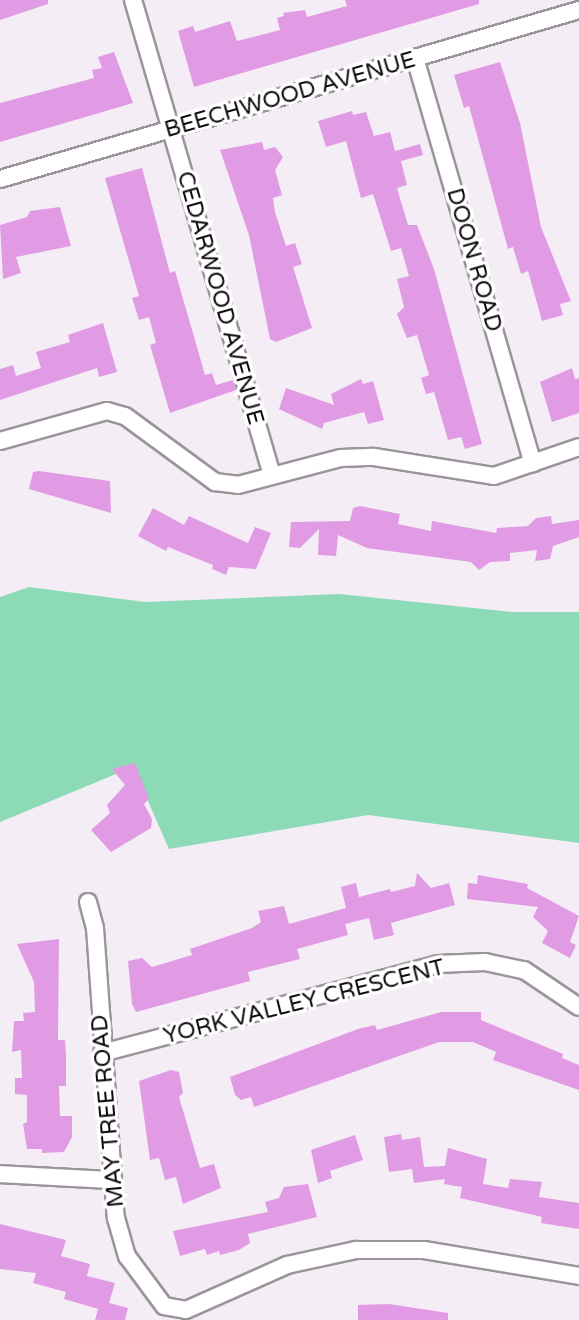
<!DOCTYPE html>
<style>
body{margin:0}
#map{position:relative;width:579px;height:1320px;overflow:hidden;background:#f5edf5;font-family:"Varela Round",sans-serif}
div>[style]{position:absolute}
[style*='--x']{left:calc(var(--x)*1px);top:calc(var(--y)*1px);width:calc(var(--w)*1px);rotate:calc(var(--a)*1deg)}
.green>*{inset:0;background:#8ddab6}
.building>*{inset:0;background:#e19be4}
.roads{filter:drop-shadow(2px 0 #9b959b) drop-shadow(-2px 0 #9b959b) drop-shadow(0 2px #9b959b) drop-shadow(0 -2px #9b959b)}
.minor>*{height:16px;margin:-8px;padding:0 8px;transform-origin:8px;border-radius:8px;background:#fff}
span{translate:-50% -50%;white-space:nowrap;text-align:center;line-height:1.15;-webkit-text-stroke:7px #fff;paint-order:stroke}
.street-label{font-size:23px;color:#0d0b0d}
</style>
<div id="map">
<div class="green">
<i style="clip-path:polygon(29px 587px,145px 602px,339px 594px,512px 612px,579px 612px,579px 843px,368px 815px,169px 849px,133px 767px,0 822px,0 597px)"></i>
</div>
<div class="building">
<i style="clip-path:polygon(0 0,48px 0,48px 4px,0 20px)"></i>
<i style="clip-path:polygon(345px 0,479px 0,479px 4px,194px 87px,178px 31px,193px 26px,195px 32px,230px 21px,237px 41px,280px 30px,277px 18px,284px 16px,283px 13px,305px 10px,307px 17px,347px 6px)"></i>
<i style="clip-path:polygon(114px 52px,133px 103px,0 142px,0 103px,94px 78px,92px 70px,102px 68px,98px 57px)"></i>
<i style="clip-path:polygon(500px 62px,520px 123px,541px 227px,571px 301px,560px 304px,563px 315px,542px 321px,528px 271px,521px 274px,513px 247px,508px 249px,469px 106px,464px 108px,454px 75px)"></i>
<i style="clip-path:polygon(352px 111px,353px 115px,366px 112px,374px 136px,390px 132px,395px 151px,420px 144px,423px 155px,401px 161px,407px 185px,397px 188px,408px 225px,417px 225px,434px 269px,482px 444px,465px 449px,461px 437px,448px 440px,434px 392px,426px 394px,421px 378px,429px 375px,417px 335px,407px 338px,397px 314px,404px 307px,397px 279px,409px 276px,401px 248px,391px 251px,373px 194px,361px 198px,346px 141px,326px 147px,318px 121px)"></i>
<i style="clip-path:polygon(262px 142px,264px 150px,275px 147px,283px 157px,275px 170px,282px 195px,273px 198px,275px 212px,286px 246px,295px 243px,302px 264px,293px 267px,312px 328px,276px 342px,270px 339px,249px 235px,220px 150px)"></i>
<i style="clip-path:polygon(142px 168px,170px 273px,175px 271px,205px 375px,212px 373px,216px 385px,233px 380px,236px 390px,170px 413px,150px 345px,156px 343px,149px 317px,139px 320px,132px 298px,139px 296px,105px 178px)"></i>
<i style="clip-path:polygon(60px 207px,71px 246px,16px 257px,21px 273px,3px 279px,0 225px,27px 217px,30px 211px)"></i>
<i style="clip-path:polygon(103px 323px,117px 372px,99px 377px,97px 368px,0 400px,0 369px,13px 365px,16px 376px,41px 368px,36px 352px,70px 342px,68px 335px)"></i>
<i style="clip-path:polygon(572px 368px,575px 379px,579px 378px,579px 413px,552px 422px,540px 382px)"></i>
<i style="clip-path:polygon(361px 379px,363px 384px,373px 381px,384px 420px,368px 424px,364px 412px,324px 423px,322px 429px,279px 409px,286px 388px,334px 405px,331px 394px)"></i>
<i style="clip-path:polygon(39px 471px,110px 481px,111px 513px,29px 489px,33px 472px)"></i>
<i style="clip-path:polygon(360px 506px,400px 514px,398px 524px,431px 531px,432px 521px,496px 533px,497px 528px,528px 526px,536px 518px,551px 516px,552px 524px,579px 520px,579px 537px,553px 546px,550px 559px,535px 561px,537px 550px,510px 553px,510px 561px,490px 562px,479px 570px,471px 562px,367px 548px,338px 535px,336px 556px,318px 555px,319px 529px,300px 548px,289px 547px,291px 522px,350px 521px,353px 508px)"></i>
<i style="clip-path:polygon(153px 508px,184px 525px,189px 516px,248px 543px,255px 527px,271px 533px,256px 569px,229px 567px,226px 575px,212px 569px,213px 565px,168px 547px,166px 551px,138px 536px)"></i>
<i style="clip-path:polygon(135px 763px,149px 799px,144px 804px,152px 819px,151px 828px,111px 852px,91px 830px,110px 813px,107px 805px,125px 785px,112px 769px)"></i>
<i style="clip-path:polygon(417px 873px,431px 888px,449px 883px,455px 905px,391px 923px,394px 935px,374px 940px,369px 918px,345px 924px,348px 935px,297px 949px,300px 959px,248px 972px,250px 981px,136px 1012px,132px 1004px,128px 961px,142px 958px,152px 967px,192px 955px,190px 949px,252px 928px,261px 922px,258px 911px,284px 906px,289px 924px,346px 908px,341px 887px,356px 883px,359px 897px,390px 889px,391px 892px,415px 886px)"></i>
<i style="clip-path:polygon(478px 875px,528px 884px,527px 888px,579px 916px,570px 942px,576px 945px,570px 958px,542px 943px,548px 931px,533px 917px,538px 907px,467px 899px,468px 883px,477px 884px)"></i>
<i style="clip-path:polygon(59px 939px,58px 1040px,65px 1040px,66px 1055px,66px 1086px,59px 1086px,60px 1116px,72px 1116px,72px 1137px,64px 1152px,42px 1153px,42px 1149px,27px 1149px,23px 1124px,27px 1122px,27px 1095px,15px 1094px,15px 1078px,22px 1078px,21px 1050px,12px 1052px,14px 1021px,24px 1021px,23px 1013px,35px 1012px,34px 982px,17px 944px)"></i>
<i style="clip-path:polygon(441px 1012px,481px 1012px,481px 1020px,563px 1054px,562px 1058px,579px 1065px,579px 1090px,493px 1060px,496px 1052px,473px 1042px,439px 1042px,254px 1107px,251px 1097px,241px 1100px,235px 1095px,230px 1077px,358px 1029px,375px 1025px,377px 1030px)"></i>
<i style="clip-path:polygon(171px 1070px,179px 1072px,183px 1093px,179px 1097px,200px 1168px,214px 1164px,221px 1188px,183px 1204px,176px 1177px,165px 1180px,159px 1158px,150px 1160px,139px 1081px)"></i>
<i style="clip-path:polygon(401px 1134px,402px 1140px,420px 1137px,424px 1167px,445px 1166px,448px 1148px,487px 1159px,483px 1184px,508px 1188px,510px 1179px,542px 1182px,539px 1197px,579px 1203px,579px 1229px,541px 1223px,542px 1217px,460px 1198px,462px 1187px,444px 1184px,445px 1179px,414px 1183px,412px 1169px,389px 1172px,384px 1137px)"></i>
<i style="clip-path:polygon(355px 1135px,363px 1160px,330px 1171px,332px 1178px,318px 1183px,311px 1150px)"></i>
<i style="clip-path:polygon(308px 1184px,317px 1217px,248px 1234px,250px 1243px,239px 1250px,220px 1255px,219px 1251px,207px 1255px,205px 1249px,180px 1256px,173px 1231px,268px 1212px,265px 1202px,279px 1198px,284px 1187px)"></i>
<i style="clip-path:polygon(0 1224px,66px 1240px,61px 1256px,90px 1264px,87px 1276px,115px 1283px,109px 1303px,128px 1308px,125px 1320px,95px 1320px,98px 1309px,64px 1299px,66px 1292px,33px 1283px,36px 1273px,0 1269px)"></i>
<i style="clip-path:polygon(358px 1305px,389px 1304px,448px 1313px,448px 1320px,358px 1320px)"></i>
</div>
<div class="roads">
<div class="minor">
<i style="--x:133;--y:0;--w:495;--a:73.7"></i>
<i style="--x:415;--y:58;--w:422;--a:73.8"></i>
<i style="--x:0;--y:179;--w:603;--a:-16.27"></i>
<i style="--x:0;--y:441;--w:111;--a:-15.7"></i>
<i style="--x:107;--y:411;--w:19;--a:16"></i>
<i style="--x:125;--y:416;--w:112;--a:36.3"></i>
<i style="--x:215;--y:482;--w:23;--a:7"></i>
<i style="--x:238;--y:485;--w:106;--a:-14.7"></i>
<i style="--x:341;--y:458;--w:33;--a:-2"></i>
<i style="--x:374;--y:457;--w:121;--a:9"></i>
<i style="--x:494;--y:476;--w:90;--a:-18.8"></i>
<i style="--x:88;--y:902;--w:27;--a:75"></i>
<i style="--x:95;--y:928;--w:291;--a:85.9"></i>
<i style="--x:116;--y:1218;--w:40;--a:74"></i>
<i style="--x:127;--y:1256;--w:62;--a:53.5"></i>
<i style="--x:164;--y:1306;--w:22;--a:10"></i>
<i style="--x:186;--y:1310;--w:111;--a:-24"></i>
<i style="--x:287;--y:1265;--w:71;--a:-12.3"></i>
<i style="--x:356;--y:1250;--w:68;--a:0"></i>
<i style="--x:424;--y:1250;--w:157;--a:9.5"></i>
<i style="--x:102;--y:1053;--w:348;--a:-14.8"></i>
<i style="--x:438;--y:964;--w:47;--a:-2.4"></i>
<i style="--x:485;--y:962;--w:40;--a:12"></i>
<i style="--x:524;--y:970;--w:66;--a:33.9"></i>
<i style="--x:0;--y:1174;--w:111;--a:3.1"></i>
</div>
</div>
<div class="street-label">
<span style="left:290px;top:95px;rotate:-16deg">BEECHWOOD AVENUE</span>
<span style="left:474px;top:260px;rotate:74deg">DOON ROAD</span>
<span style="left:220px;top:298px;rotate:74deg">CEDARWOOD AVENUE</span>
<span style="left:304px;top:1002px;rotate:-14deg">YORK VALLEY CRESCENT</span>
<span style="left:108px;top:1111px;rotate:-95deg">MAY TREE ROAD</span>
</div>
</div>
